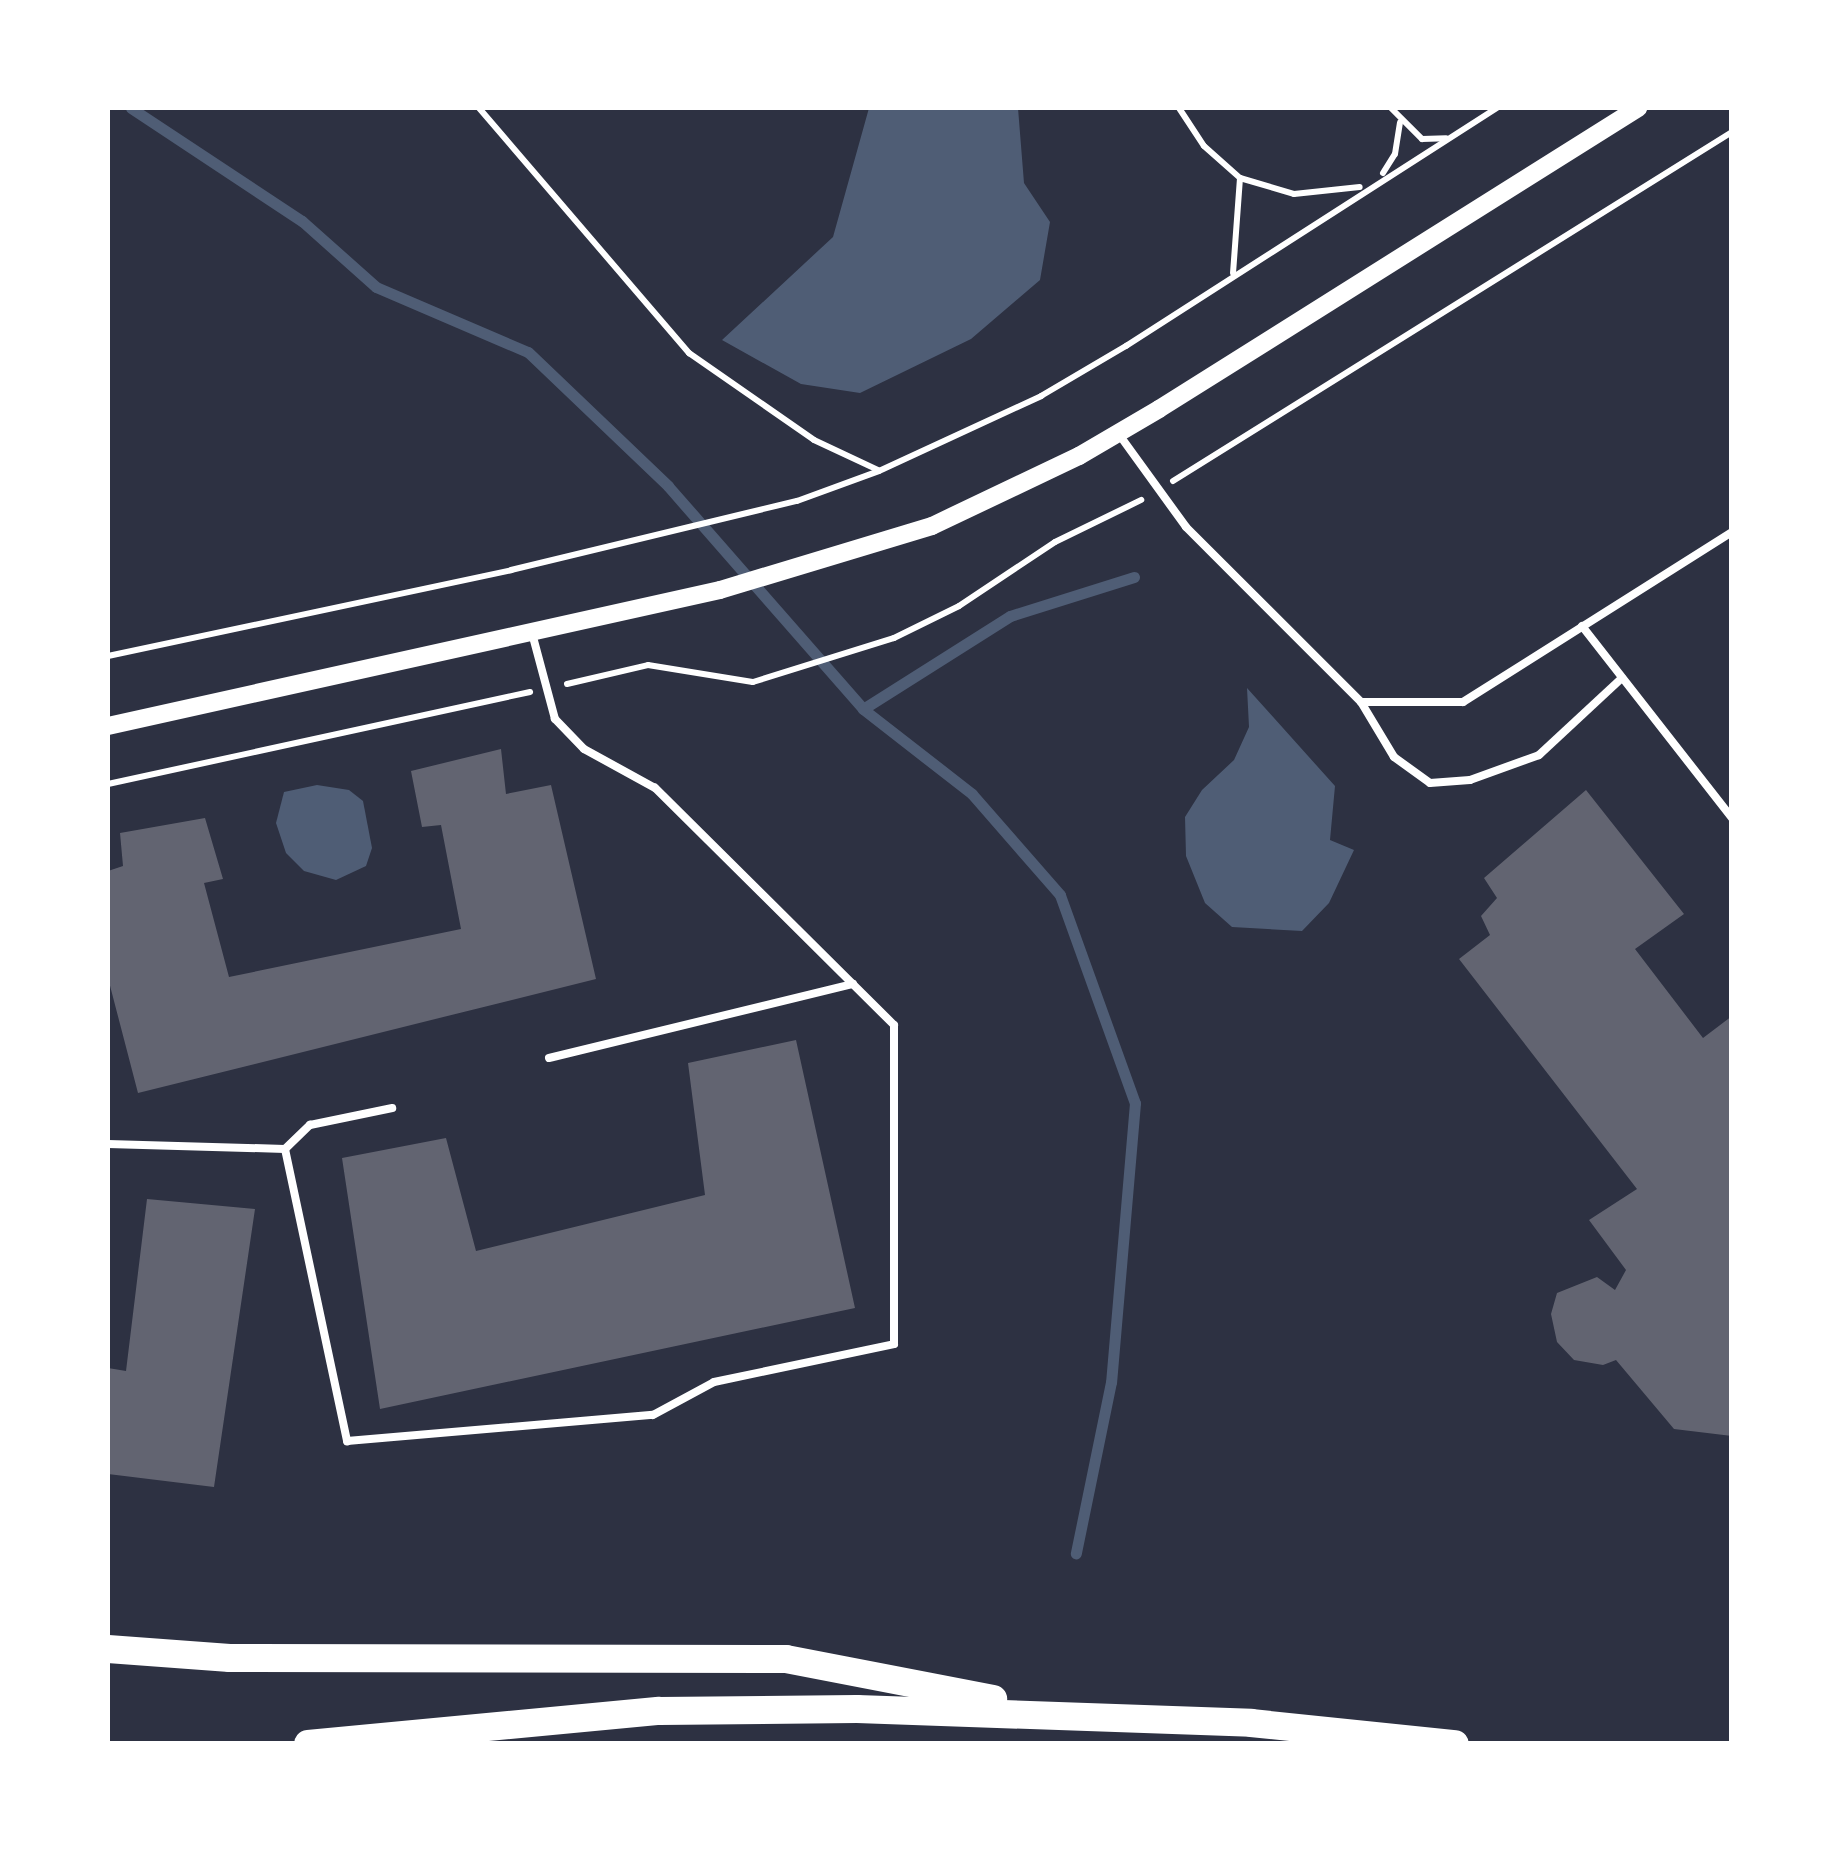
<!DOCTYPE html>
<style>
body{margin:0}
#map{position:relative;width:1839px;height:1851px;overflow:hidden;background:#2d3142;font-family:"Titillium Web",sans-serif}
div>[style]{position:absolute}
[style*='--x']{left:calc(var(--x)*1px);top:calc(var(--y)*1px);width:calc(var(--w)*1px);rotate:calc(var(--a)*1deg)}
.water>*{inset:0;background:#4f5d75}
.stream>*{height:11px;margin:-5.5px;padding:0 5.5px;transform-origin:5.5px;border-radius:5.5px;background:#4f5d75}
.building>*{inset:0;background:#626471}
.path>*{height:6px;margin:-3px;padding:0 3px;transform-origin:3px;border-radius:3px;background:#fff}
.service>*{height:8px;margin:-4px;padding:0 4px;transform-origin:4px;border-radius:4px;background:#fff}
.tertiary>*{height:18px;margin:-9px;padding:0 9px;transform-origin:9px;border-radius:9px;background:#fff}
.motorway>*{height:28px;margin:-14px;padding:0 14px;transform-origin:14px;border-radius:14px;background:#fff}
span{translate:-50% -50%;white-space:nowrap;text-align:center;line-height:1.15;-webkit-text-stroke:10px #fff;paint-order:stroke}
.frame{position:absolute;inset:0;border:110px solid #fff;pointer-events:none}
</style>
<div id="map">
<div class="water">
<i style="clip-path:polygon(869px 108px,1018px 108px,1024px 183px,1050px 222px,1040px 280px,971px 339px,860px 393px,801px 384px,722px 340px,833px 237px)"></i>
<i style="clip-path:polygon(1247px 688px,1335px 786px,1330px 840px,1354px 850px,1329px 903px,1302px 931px,1232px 927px,1205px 903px,1186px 856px,1185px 817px,1202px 790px,1234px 760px,1249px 727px)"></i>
<i style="clip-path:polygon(317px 785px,349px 790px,363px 801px,372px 848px,366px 866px,336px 880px,304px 871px,286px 853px,276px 823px,284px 792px)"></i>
</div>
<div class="stream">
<i style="--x:131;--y:108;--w:205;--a:33.5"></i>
<i style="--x:302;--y:221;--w:99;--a:41.7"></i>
<i style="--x:376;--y:287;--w:165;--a:23.2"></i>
<i style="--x:528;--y:352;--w:194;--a:43.7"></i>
<i style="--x:668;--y:486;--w:296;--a:48.8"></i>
<i style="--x:863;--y:709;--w:138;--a:37.9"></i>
<i style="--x:972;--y:794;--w:134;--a:48.9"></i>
<i style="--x:1060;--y:895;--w:221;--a:70.2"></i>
<i style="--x:1135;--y:1103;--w:280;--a:94.9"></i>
<i style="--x:1111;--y:1382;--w:175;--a:101.6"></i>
<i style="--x:863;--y:709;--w:174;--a:-32.3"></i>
<i style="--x:1010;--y:616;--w:130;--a:-17.5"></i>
</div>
<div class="building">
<i style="clip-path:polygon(501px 749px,506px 794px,551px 785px,596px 979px,138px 1093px,108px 978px,108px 871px,123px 866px,120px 833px,205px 818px,223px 879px,204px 883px,229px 977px,461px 929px,441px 825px,422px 827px,411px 771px)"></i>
<i style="clip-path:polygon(1586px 790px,1684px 914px,1635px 949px,1703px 1038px,1732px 1016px,1732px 1436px,1674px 1429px,1616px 1360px,1603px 1365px,1574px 1360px,1557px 1342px,1551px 1314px,1557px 1293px,1597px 1277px,1615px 1290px,1626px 1270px,1589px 1220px,1637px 1189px,1459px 959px,1490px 935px,1481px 916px,1497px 898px,1484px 878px)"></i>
<i style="clip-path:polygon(796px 1040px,855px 1308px,380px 1409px,342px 1158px,446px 1138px,476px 1251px,705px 1195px,688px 1063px)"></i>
<i style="clip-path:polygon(147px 1199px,255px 1209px,214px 1487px,108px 1474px,108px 1368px,126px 1371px)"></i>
</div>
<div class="path">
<i style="--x:479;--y:108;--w:323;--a:49.4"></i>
<i style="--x:689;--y:353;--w:152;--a:34.8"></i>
<i style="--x:814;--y:440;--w:71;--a:25.1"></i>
<i style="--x:1179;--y:108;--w:45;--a:56.7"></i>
<i style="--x:1204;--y:146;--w:48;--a:41.6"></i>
<i style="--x:1240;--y:178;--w:95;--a:94.2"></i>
<i style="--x:1391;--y:108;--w:44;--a:45"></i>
<i style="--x:1422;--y:139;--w:24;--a:-2"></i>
<i style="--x:1383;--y:173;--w:22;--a:-58"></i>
<i style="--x:1395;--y:154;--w:32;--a:-81"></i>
<i style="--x:1240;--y:178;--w:56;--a:16.5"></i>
<i style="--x:1294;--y:194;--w:66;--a:-6.1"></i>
<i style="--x:1173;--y:481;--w:659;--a:-31.98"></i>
<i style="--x:108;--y:656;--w:412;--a:-12"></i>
<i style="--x:511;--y:570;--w:294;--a:-13.6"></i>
<i style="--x:797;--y:501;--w:87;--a:-20.1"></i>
<i style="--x:879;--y:471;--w:179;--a:-24.8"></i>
<i style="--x:1041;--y:396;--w:99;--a:-30.5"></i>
<i style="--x:1126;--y:346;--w:441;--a:-32.7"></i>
<i style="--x:567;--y:684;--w:83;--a:-13.2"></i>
<i style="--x:648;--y:665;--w:106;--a:9.2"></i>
<i style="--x:753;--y:682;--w:148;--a:-17.3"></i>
<i style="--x:894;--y:638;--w:72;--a:-26.2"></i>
<i style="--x:959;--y:606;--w:115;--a:-33.7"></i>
<i style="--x:1055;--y:542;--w:96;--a:-26"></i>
<i style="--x:108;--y:784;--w:432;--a:-12.3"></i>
</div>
<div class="service">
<i style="--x:1118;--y:433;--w:116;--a:54.1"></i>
<i style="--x:1186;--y:527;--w:247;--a:45"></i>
<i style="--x:1361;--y:702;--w:102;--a:0"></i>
<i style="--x:1463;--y:702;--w:318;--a:-32.3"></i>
<i style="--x:1582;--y:626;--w:244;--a:52"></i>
<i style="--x:1361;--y:702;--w:64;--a:59"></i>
<i style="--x:1394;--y:757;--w:44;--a:35.8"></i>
<i style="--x:1430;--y:783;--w:40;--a:-4.3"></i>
<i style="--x:1470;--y:780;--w:73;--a:-19.9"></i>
<i style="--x:1539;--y:755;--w:113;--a:-42.9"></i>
<i style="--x:549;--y:1058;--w:313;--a:-13.7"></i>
<i style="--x:108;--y:1144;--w:177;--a:1.6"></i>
<i style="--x:285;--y:1149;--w:299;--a:78"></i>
<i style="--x:347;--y:1441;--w:307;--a:-4.9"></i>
<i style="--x:653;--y:1415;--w:69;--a:-28.4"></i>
<i style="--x:714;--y:1382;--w:184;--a:-11.9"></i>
<i style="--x:894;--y:1344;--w:319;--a:-90"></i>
<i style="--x:894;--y:1025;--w:337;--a:-135.2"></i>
<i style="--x:655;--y:788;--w:81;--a:-151.2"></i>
<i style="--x:584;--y:749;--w:42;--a:-134"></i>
<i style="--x:555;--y:719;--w:89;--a:-105"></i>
<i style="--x:285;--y:1149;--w:35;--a:-44"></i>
<i style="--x:310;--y:1125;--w:84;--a:-11.7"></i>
</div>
<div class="tertiary">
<i style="--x:108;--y:726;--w:627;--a:-12.53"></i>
<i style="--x:720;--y:590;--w:221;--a:-16.8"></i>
<i style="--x:932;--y:526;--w:163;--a:-25.5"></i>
<i style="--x:1079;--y:456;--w:93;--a:-30.4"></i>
<i style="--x:1159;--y:409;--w:566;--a:-32.14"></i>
</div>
<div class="motorway">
<i style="--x:108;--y:1649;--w:122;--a:4.2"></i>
<i style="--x:230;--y:1658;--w:556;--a:0.1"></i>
<i style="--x:786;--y:1659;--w:211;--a:10.9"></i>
<i style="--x:308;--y:1744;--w:353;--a:-5.4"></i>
<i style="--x:659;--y:1711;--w:198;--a:-0.6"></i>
<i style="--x:857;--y:1709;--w:394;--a:2"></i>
<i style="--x:1251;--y:1723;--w:205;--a:5.9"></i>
</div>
<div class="frame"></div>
</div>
